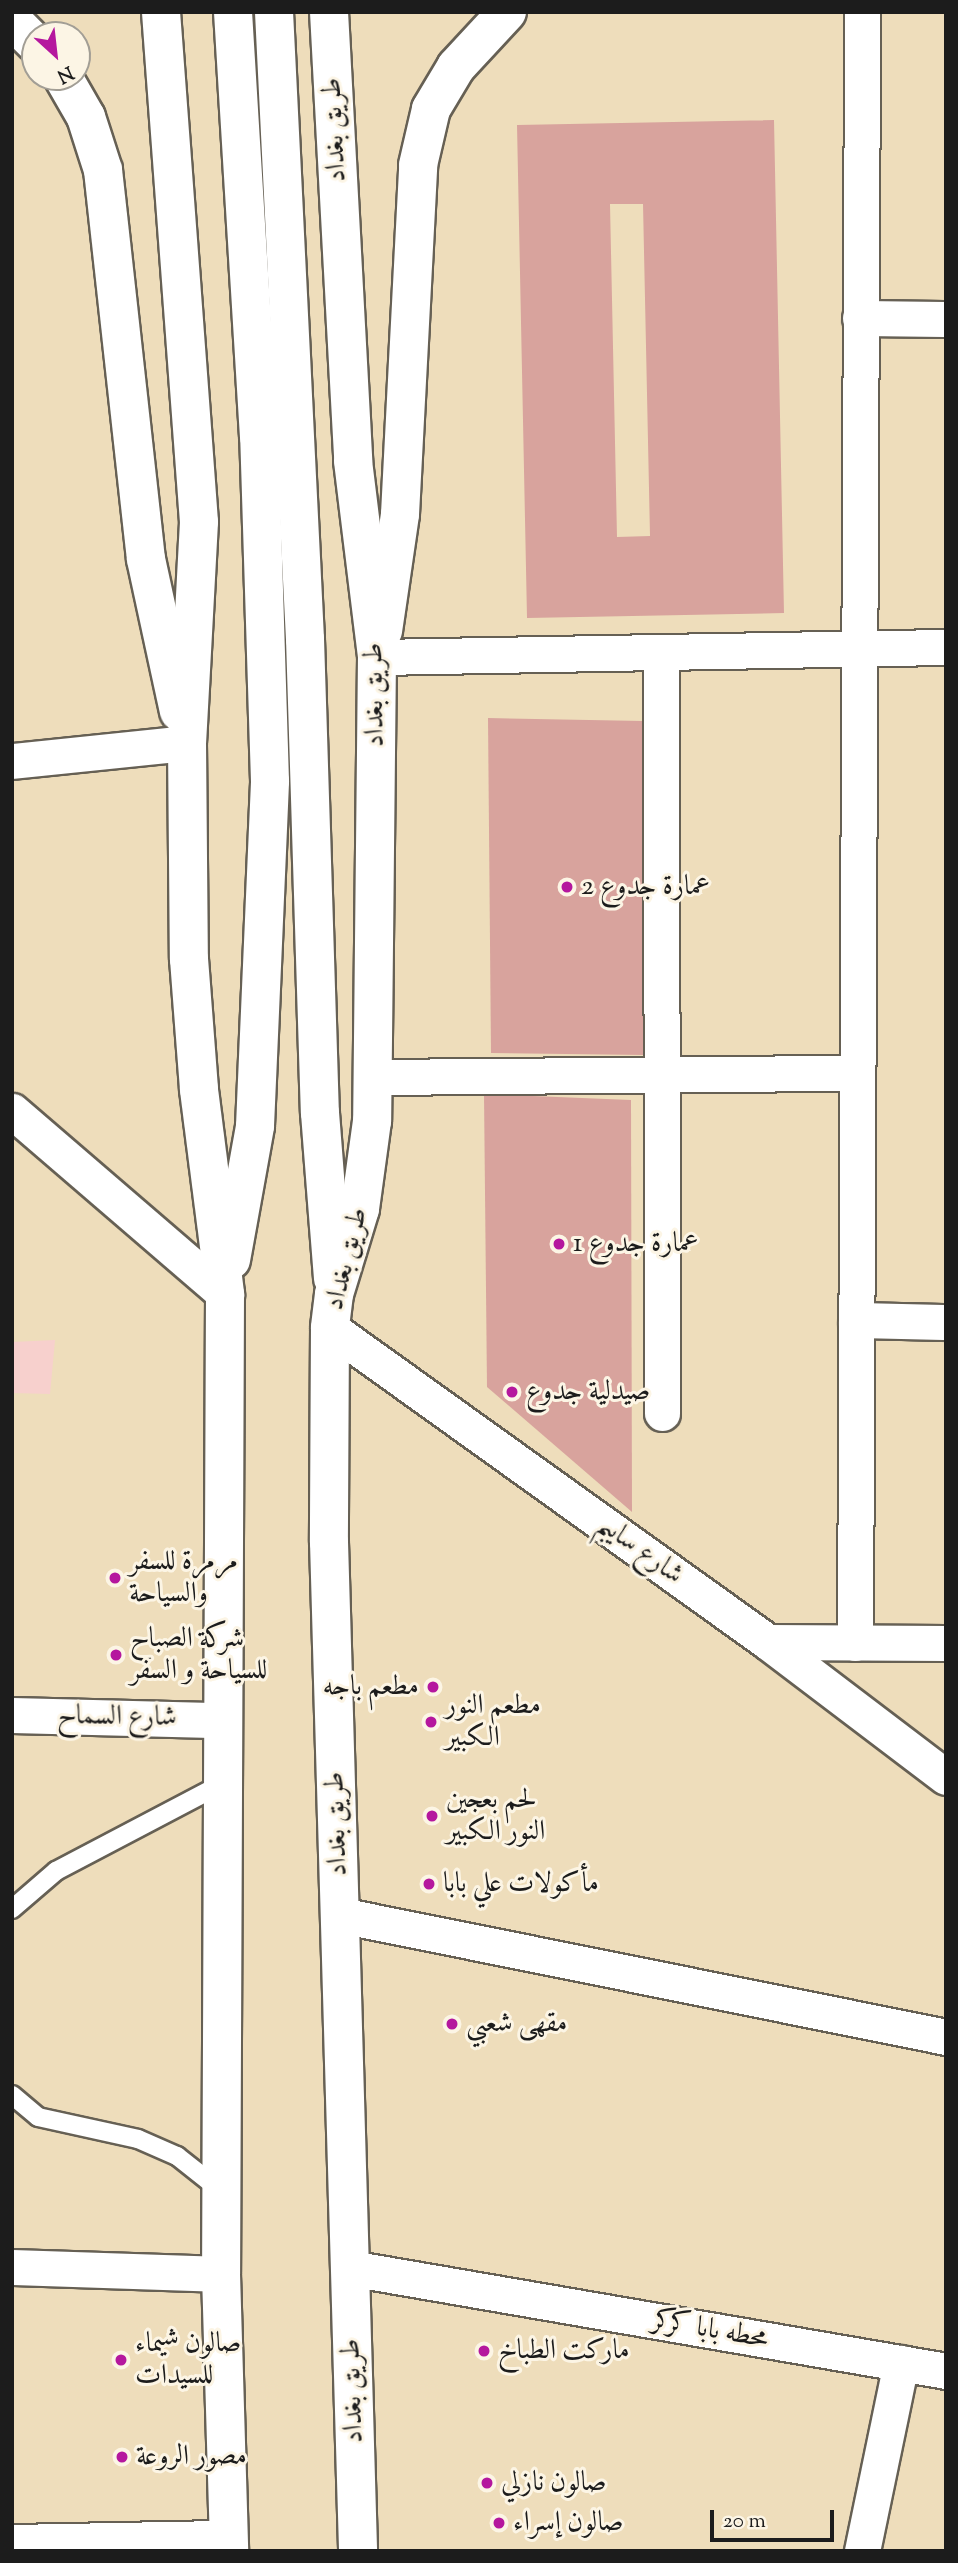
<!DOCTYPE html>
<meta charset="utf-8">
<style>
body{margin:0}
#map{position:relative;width:958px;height:2563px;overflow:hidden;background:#edb;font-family:"Sorts Mill Goudy",Amiri,serif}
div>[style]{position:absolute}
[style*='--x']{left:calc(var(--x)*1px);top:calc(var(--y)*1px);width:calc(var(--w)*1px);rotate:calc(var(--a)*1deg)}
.built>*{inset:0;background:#f7d0cd}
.building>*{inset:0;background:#d8a39d}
.roads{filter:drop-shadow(2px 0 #666054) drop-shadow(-2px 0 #666054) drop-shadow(0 2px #666054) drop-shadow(0 -2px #666054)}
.service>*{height:18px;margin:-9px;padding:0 9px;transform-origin:9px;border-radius:9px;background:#fff}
.minor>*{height:35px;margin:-17.5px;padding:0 17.5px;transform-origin:17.5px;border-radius:17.5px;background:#fff}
.primary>*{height:38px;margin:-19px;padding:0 19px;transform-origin:19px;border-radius:19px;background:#fff}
.dots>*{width:19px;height:19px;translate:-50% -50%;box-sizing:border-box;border:4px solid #fcf5e5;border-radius:50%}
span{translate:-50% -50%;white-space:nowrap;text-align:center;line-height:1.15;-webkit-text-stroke:6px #fcf5e5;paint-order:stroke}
.street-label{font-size:28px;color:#1c1c1c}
.poi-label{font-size:28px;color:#1c1c1c}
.left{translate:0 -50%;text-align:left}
.right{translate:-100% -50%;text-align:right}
.frame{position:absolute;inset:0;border:14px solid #1c1c1c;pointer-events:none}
.north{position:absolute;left:21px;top:21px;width:70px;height:70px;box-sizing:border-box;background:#fcf5e5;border:2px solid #a29e95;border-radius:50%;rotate:153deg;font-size:19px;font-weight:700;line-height:28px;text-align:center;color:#1c1c1c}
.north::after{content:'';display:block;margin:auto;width:24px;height:32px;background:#b5179e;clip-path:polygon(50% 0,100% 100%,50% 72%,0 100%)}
.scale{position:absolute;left:710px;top:2510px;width:124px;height:32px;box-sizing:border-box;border:4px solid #1c1c1c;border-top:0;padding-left:9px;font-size:21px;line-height:24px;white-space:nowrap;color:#1c1c1c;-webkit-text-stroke:5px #fcf5e5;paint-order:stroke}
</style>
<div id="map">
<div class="built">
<i style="clip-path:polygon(55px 1340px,50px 1394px,12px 1393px,12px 1342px)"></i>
</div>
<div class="building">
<i style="clip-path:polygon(evenodd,774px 120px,784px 613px,527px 618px,517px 125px,774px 120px,610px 204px,643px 204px,650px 536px,617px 537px,610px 204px)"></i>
<i style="clip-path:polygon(488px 718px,643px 721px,644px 1055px,491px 1053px)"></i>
<i style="clip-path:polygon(484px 1094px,631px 1100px,632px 1512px,487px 1387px)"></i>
</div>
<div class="roads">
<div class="service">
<i style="--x:12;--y:1909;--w:58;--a:-40.8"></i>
<i style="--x:56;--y:1871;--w:187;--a:-27.7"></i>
<i style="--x:12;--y:2095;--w:34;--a:40"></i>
<i style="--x:38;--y:2117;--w:102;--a:12.4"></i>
<i style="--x:138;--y:2139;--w:43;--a:23.6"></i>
<i style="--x:177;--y:2156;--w:55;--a:38.3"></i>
</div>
<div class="minor">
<i style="--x:860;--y:318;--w:86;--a:0.7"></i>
<i style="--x:661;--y:652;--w:761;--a:89.92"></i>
<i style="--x:377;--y:657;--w:569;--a:-1.01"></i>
<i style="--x:12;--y:761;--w:176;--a:-5.9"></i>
<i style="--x:374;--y:1077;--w:483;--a:-0.5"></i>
<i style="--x:12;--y:1111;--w:281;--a:40.7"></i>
<i style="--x:856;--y:1320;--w:90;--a:1.3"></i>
<i style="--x:330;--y:1328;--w:539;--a:35.64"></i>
<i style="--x:768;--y:1642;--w:223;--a:37.2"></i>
<i style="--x:768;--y:1642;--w:178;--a:0.3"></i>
<i style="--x:855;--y:1643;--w:1631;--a:-89.75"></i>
<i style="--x:12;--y:1715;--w:210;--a:1.4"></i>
<i style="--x:340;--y:1915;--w:618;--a:11.38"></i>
<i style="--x:12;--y:2267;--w:209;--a:1.9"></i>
<i style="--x:350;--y:2268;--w:605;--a:9.8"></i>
<i style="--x:12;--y:2542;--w:217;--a:-1.1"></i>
<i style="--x:862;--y:2551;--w:192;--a:-78.3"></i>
</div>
<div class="primary">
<i style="--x:161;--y:12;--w:511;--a:85.74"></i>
<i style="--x:199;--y:522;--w:221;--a:93.1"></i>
<i style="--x:187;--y:743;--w:216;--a:89.5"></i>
<i style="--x:189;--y:959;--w:131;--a:85.6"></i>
<i style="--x:199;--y:1090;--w:206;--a:82.7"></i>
<i style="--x:225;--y:1294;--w:980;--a:90.23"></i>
<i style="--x:221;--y:2274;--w:277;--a:88.3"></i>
<i style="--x:274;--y:12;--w:628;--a:87.17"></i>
<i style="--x:305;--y:639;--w:474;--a:88.2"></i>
<i style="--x:320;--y:1113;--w:166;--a:85.5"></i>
<i style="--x:329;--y:12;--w:450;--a:86.9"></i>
<i style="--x:353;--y:461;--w:197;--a:83"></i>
<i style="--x:377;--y:657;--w:464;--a:90.6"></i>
<i style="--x:372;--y:1121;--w:89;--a:97.8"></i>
<i style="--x:360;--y:1209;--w:89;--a:107"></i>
<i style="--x:334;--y:1294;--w:34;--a:97"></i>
<i style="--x:330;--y:1328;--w:214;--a:90.3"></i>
<i style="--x:329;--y:1542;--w:1009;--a:88.35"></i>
<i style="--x:12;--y:20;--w:33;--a:45"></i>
<i style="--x:63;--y:77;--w:46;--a:60.1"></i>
<i style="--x:86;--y:117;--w:56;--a:72.2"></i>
<i style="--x:103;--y:170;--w:391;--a:83.7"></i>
<i style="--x:146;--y:559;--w:156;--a:77.8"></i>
<i style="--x:383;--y:631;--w:118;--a:-81.7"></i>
<i style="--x:400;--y:514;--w:349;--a:-87"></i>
<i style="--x:418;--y:165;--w:57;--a:-76.9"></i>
<i style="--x:431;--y:109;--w:49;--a:-59.2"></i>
<i style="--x:456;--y:67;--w:75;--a:-47.2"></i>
<i style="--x:231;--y:1260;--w:136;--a:-79.8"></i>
<i style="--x:255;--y:1126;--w:345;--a:-87.5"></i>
<i style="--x:270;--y:781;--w:344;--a:-91.8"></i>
<i style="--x:259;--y:437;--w:426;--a:-93.5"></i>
</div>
</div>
<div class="dots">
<i style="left:567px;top:887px;background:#b5179e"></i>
<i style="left:559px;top:1244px;background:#b5179e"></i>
<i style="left:512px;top:1392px;background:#b5179e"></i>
<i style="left:115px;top:1578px;background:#b5179e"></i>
<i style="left:116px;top:1655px;background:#b5179e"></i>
<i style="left:433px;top:1687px;background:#b5179e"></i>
<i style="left:431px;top:1722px;background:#b5179e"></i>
<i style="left:432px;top:1816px;background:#b5179e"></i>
<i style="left:429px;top:1884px;background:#b5179e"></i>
<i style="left:452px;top:2024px;background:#b5179e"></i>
<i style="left:484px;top:2351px;background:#b5179e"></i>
<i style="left:121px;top:2360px;background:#b5179e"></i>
<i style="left:122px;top:2457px;background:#b5179e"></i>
<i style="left:487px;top:2483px;background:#b5179e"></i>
<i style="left:499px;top:2523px;background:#b5179e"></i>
</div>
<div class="street-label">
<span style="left:335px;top:130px;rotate:-93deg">طريق بغداد</span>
<span style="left:375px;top:695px;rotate:-91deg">طريق بغداد</span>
<span style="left:347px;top:1259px;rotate:-76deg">طريق بغداد</span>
<span style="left:640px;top:1550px;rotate:36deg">شارع سايبم</span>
<span style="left:117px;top:1717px;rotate:1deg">شارع السماح</span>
<span style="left:337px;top:1824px;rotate:-92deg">طريق بغداد</span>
<span style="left:710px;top:2330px;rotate:10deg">محطه بابا كركر</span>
<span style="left:353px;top:2391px;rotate:-92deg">طريق بغداد</span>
</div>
<div class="poi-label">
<span class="left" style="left:581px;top:887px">عمارة جدوع 2</span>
<span class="left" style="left:573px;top:1244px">عمارة جدوع 1</span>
<span class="left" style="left:526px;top:1392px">صيدلية جدوع</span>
<span class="left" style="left:129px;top:1578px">مرمرة للسفر<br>والسياحة</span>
<span class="left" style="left:130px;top:1655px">شركة الصباح<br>للسياحة و السفر</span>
<span class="right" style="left:419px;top:1687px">مطعم باجه</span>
<span class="left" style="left:445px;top:1722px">مطعم النور<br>الكبير</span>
<span class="left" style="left:446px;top:1816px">لحم بعجين<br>النور الكبير</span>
<span class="left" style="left:443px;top:1884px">مأكولات علي بابا</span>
<span class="left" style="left:466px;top:2024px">مقهى شعبي</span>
<span class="left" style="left:135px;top:2360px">صالون شيماء<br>للسيدات</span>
<span class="left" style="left:498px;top:2351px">ماركت الطباخ</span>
<span class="left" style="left:136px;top:2457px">مصور الروعة</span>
<span class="left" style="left:501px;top:2483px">صالون نازلي</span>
<span class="left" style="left:513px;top:2523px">صالون إسراء</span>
</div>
<div class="frame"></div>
<div class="north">N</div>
<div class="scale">20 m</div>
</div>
